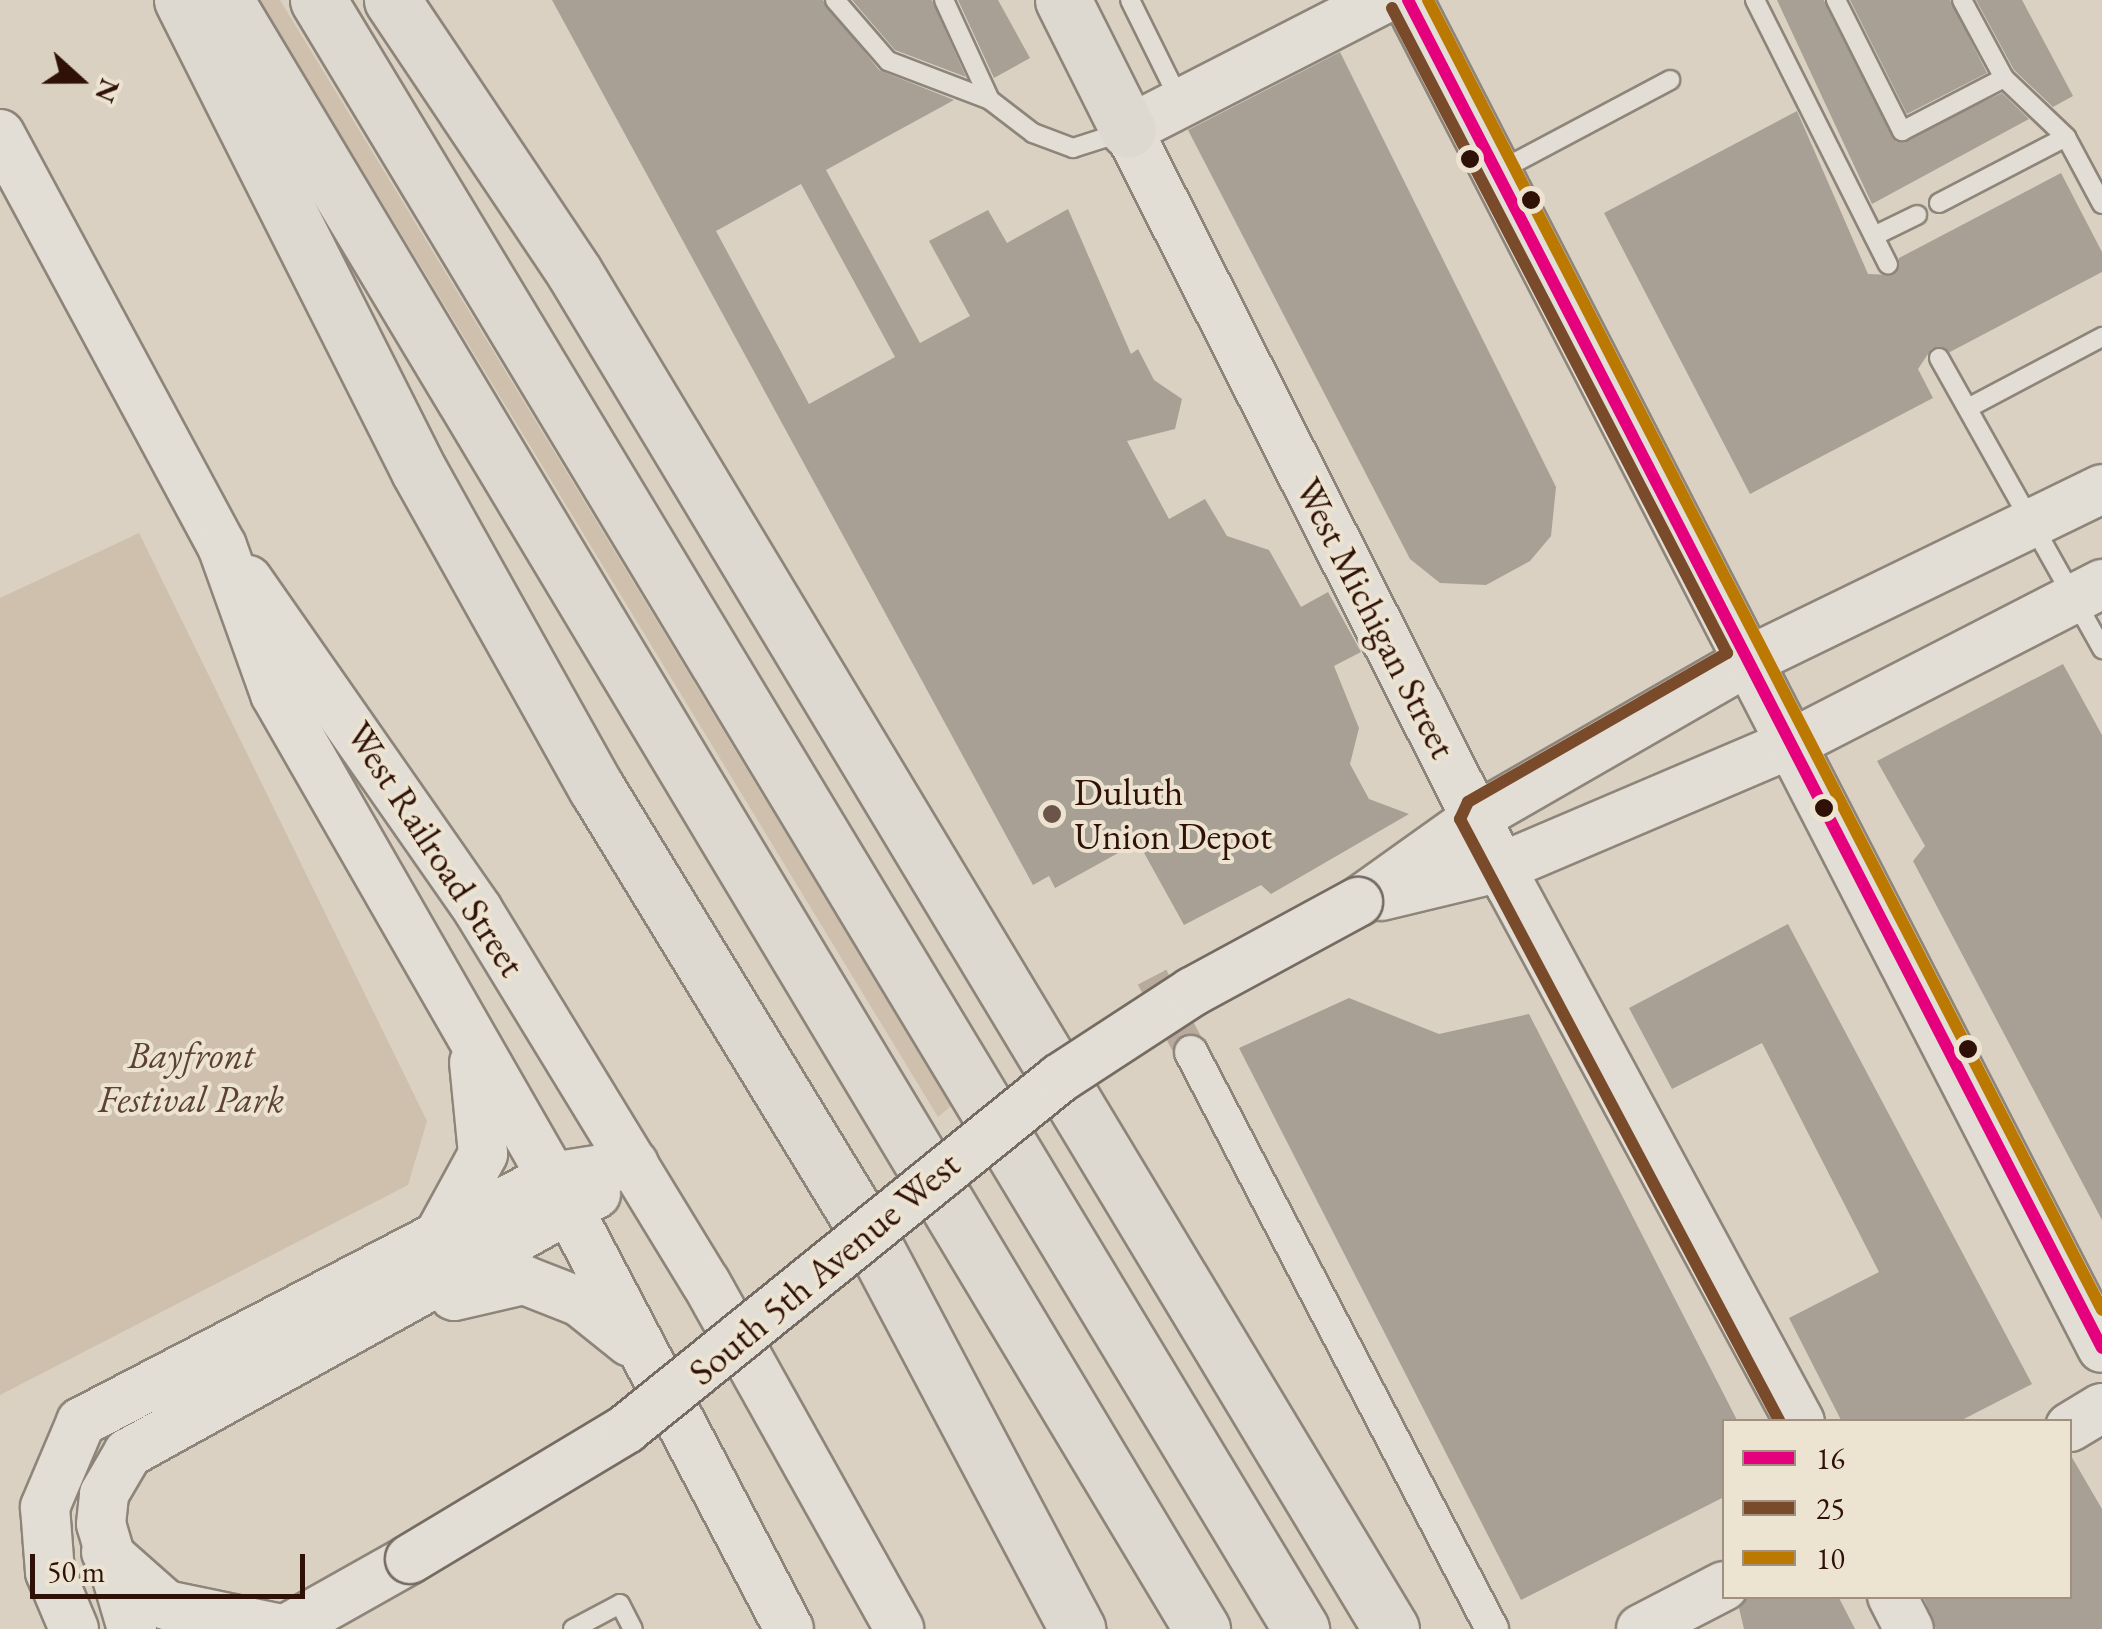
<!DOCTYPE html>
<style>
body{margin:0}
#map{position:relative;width:2102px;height:1629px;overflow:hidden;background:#dad1c2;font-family:"EB Garamond",serif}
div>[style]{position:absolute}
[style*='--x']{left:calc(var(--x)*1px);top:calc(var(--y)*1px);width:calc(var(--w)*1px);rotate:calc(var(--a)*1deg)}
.green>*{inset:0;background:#cec0ac}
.building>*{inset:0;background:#a8a095}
.street-tunnel>*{height:32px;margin-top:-16px;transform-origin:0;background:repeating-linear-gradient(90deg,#b8ab9d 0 32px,transparent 0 48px)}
.roads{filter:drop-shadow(2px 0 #8e857a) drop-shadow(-2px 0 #8e857a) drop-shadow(0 2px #8e857a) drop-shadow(0 -2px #8e857a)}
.lane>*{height:18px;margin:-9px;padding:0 9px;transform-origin:9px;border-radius:9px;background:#e2ded6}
.street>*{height:32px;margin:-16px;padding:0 16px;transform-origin:16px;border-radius:16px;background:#e2ded6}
.secondary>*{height:48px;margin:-24px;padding:0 24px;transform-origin:24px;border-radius:24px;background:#e2ded6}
.highway>*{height:55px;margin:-27.5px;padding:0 27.5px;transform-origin:27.5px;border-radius:27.5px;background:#ddd9d0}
.bridges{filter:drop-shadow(2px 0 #756b62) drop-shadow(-2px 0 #756b62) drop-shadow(0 2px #756b62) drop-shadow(0 -2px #756b62)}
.secondary-bridge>*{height:48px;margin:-24px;padding:0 24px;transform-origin:24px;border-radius:24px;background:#e2ded6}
.bus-1>*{height:12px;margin:-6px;padding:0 6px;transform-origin:6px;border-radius:6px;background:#e5007d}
.bus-2>*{height:12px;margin:-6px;padding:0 6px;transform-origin:6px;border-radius:6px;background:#7a4b2a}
.bus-3>*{height:12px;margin:-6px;padding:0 6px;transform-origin:6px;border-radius:6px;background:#bb7902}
.dots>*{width:28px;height:28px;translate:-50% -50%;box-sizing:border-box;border:5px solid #ede3d1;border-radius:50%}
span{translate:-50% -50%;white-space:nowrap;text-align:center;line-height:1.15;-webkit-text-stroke:8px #ede3d1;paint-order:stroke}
.street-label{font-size:38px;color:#2f1107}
.poi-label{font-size:38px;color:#2f1107}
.left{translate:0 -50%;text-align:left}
.park-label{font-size:38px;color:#5c4233;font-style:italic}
.legend{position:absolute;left:1722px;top:1419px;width:350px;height:180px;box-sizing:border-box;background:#ede3d1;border:2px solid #a18f80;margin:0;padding:12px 18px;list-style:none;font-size:30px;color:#2f1107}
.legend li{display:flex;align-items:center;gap:20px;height:50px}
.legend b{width:50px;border:2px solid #a18f80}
.north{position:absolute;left:30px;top:30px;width:100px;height:100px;-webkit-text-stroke:8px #ede3d1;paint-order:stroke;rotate:111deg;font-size:28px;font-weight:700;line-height:40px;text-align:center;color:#2f1107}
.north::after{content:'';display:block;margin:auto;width:35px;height:45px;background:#2f1107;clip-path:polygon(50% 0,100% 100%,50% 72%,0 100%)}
.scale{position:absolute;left:30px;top:1554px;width:275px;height:45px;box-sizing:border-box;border:5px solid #2f1107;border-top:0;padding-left:12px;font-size:30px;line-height:35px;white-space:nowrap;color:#2f1107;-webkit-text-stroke:8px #ede3d1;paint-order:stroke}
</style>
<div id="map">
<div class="green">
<i style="clip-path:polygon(259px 0,280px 0,333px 87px,951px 1106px,938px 1117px)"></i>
<i style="clip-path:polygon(139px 533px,427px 1121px,408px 1185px,0 1395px,0 598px)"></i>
</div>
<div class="building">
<i style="clip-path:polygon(evenodd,552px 0,823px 0,879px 70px,954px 100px,826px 170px,920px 343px,970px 316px,929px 241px,988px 210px,1007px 243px,1068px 209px,1131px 354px,1138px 349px,1154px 380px,1182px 399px,1175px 429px,1127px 441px,1169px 519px,1205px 499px,1227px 536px,1269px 550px,1301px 607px,1328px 592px,1361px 652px,1334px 666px,1359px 728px,1350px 764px,1369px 799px,1409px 814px,1271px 894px,1261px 885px,1184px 925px,1138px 842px,1055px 888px,1049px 876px,1033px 885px,552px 0,801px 184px,895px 357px,809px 404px,716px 231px,801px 184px)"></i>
<i style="clip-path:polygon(852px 0,932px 0,966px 77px,895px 50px)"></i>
<i style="clip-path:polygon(958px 0,998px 0,1030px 58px,994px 78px)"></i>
<i style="clip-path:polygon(1777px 0,1824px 0,1896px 142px,2002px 93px,2029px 119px,1872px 204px)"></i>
<i style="clip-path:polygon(1850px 0,1950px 0,1987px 73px,1907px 114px)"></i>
<i style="clip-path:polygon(1976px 0,2022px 0,2073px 96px,2053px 107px,2014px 70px)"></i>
<i style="clip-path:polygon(1340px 52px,1556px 487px,1551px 536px,1530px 561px,1486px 585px,1440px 583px,1410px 559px,1188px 130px)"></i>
<i style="clip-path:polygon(1797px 111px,1868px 274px,1894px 275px,1899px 258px,2061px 173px,2102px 252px,2102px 272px,1950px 352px,1932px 348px,1918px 369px,1933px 398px,1750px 494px,1604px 213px)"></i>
<i style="clip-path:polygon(2063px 664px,2102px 735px,2102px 1220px,1913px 861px,1925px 846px,1877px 761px)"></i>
<i style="clip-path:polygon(1788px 924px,2032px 1384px,1958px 1422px,1842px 1422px,1789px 1318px,1879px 1272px,1762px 1043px,1672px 1089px,1629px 1008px)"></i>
<i style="clip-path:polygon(1349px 998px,1439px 1034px,1529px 1014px,1738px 1422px,1724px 1422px,1724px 1497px,1521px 1600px,1239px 1048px)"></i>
<i style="clip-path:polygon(2070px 1454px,2102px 1509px,2102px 1629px,1936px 1629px,1923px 1596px,2070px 1596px)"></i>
<i style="clip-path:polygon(1749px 1596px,1838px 1596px,1855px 1629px,1744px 1629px,1739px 1608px)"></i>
</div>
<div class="street-tunnel">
<i style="--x:1152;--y:977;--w:85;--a:62.5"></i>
</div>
<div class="roads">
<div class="lane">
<i style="--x:835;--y:0;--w:81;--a:49"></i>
<i style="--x:888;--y:61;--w:109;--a:20.9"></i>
<i style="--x:990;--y:100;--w:54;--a:37.5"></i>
<i style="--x:1033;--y:133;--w:43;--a:20.6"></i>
<i style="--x:1073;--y:148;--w:52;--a:-17.7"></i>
<i style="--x:944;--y:0;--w:110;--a:65.3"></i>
<i style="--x:1130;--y:0;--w:115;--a:63.7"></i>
<i style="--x:1755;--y:0;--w:296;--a:63.3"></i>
<i style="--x:1836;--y:0;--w:147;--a:63.3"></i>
<i style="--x:1902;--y:131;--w:115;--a:-27.5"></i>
<i style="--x:1962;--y:0;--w:89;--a:61.7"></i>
<i style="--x:2004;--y:78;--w:86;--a:43.6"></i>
<i style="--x:1499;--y:171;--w:194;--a:-28"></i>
<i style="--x:1939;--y:203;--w:143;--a:-27.5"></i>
<i style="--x:2066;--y:137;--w:76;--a:61.8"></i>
<i style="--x:1874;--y:236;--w:48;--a:-26"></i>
<i style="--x:1939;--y:358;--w:334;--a:60.7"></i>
<i style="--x:1968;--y:408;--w:152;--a:-27.9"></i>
<i style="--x:573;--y:1629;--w:53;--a:-28"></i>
<i style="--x:620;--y:1604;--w:28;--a:63"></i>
</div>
<div class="street">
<i style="--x:1191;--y:1052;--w:651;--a:62.45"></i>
</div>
<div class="secondary">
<i style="--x:1382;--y:0;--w:285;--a:152.9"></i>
<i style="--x:1128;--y:130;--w:846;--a:63.16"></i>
<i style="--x:1510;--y:885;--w:610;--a:61.63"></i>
<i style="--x:1408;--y:0;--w:1516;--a:62.76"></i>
<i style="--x:0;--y:134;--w:468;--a:61.7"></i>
<i style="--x:222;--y:546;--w:157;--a:70.3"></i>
<i style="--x:275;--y:694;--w:557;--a:60.17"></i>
<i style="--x:552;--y:1177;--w:510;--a:62.33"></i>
<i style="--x:248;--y:580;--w:402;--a:55.1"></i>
<i style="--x:478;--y:910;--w:437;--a:58.6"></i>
<i style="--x:706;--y:1283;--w:396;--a:60.8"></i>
<i style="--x:1381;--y:896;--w:124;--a:-13.5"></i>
<i style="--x:1502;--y:867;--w:316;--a:-23.1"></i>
<i style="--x:1793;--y:743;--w:348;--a:-27.2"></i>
<i style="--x:1358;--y:902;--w:146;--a:-35.5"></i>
<i style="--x:1477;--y:817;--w:315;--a:-29.9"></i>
<i style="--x:1750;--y:660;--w:391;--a:-25.9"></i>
<i style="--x:440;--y:1233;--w:90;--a:-61.4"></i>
<i style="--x:483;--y:1154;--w:92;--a:-95.6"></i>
<i style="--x:454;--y:1296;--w:72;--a:-12.9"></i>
<i style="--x:524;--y:1280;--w:60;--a:21.4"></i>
<i style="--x:580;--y:1302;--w:64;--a:38.7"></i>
<i style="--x:2070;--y:1427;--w:37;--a:-31"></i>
<i style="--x:106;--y:1552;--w:80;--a:41.5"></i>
<i style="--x:166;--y:1605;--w:118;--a:11.7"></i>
<i style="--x:1892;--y:1596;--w:37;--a:63"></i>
<i style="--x:74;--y:1629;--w:62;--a:-112.8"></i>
<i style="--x:50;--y:1572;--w:65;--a:-94.4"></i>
<i style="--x:45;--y:1507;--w:92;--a:-67"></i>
<i style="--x:81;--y:1422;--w:531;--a:-27.48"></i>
<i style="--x:552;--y:1177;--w:83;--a:-9"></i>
<i style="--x:132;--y:1629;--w:109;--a:-106.4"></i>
<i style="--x:101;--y:1524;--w:30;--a:-84"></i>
<i style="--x:104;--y:1494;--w:48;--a:-59.7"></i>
<i style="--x:128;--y:1453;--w:535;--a:-28.96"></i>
<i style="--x:286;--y:1629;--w:142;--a:-29.4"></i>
<i style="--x:1641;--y:1629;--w:93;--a:-27.4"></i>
</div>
<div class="highway">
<i style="--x:182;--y:0;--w:527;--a:63.29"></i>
<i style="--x:419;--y:471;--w:364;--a:60.8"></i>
<i style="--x:597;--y:789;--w:514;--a:58.6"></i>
<i style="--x:865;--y:1228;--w:454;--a:62.1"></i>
<i style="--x:225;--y:0;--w:1900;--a:59.05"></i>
<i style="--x:318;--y:0;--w:1903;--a:58.89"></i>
<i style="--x:392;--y:0;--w:327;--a:56.2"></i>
<i style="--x:574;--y:272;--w:1584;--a:58.95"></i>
<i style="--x:1063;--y:0;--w:145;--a:63.4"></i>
</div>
</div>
<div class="bridges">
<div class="secondary-bridge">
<i style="--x:410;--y:1559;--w:252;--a:-31"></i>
<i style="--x:626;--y:1429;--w:558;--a:-38.96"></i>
<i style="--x:1060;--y:1078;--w:158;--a:-33.1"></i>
<i style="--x:1192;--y:992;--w:189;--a:-28.5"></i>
</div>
</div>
<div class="bus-1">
<i style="--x:1408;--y:0;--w:1516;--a:62.76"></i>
</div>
<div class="bus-2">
<i style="--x:1392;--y:8;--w:727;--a:62.55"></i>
<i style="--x:1727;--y:653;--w:299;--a:150.1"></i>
<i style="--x:1468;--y:802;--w:19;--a:115"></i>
<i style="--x:1460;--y:819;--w:683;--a:62.05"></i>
</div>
<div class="bus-3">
<i style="--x:1428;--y:0;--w:1473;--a:62.77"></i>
</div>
<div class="dots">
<i style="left:1470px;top:159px;background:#2f1107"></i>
<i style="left:1531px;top:200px;background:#2f1107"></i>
<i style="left:1824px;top:808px;background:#2f1107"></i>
<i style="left:1052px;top:814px;background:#6b5448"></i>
<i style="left:1968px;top:1049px;background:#2f1107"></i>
</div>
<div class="street-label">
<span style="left:1376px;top:618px;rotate:63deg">West Michigan Street</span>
<span style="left:436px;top:849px;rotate:57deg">West Railroad Street</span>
<span style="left:824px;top:1268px;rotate:-40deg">South 5th Avenue West</span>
</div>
<div class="poi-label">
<span class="left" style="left:1074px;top:814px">Duluth<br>Union Depot</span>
</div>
<div class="park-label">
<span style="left:191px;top:1077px">Bayfront<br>Festival Park</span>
</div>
<ul class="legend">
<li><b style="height:12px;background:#e5007d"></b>16</li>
<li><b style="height:12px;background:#7a4b2a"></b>25</li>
<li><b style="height:12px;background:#bb7902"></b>10</li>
</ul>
<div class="north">N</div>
<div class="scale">50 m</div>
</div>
